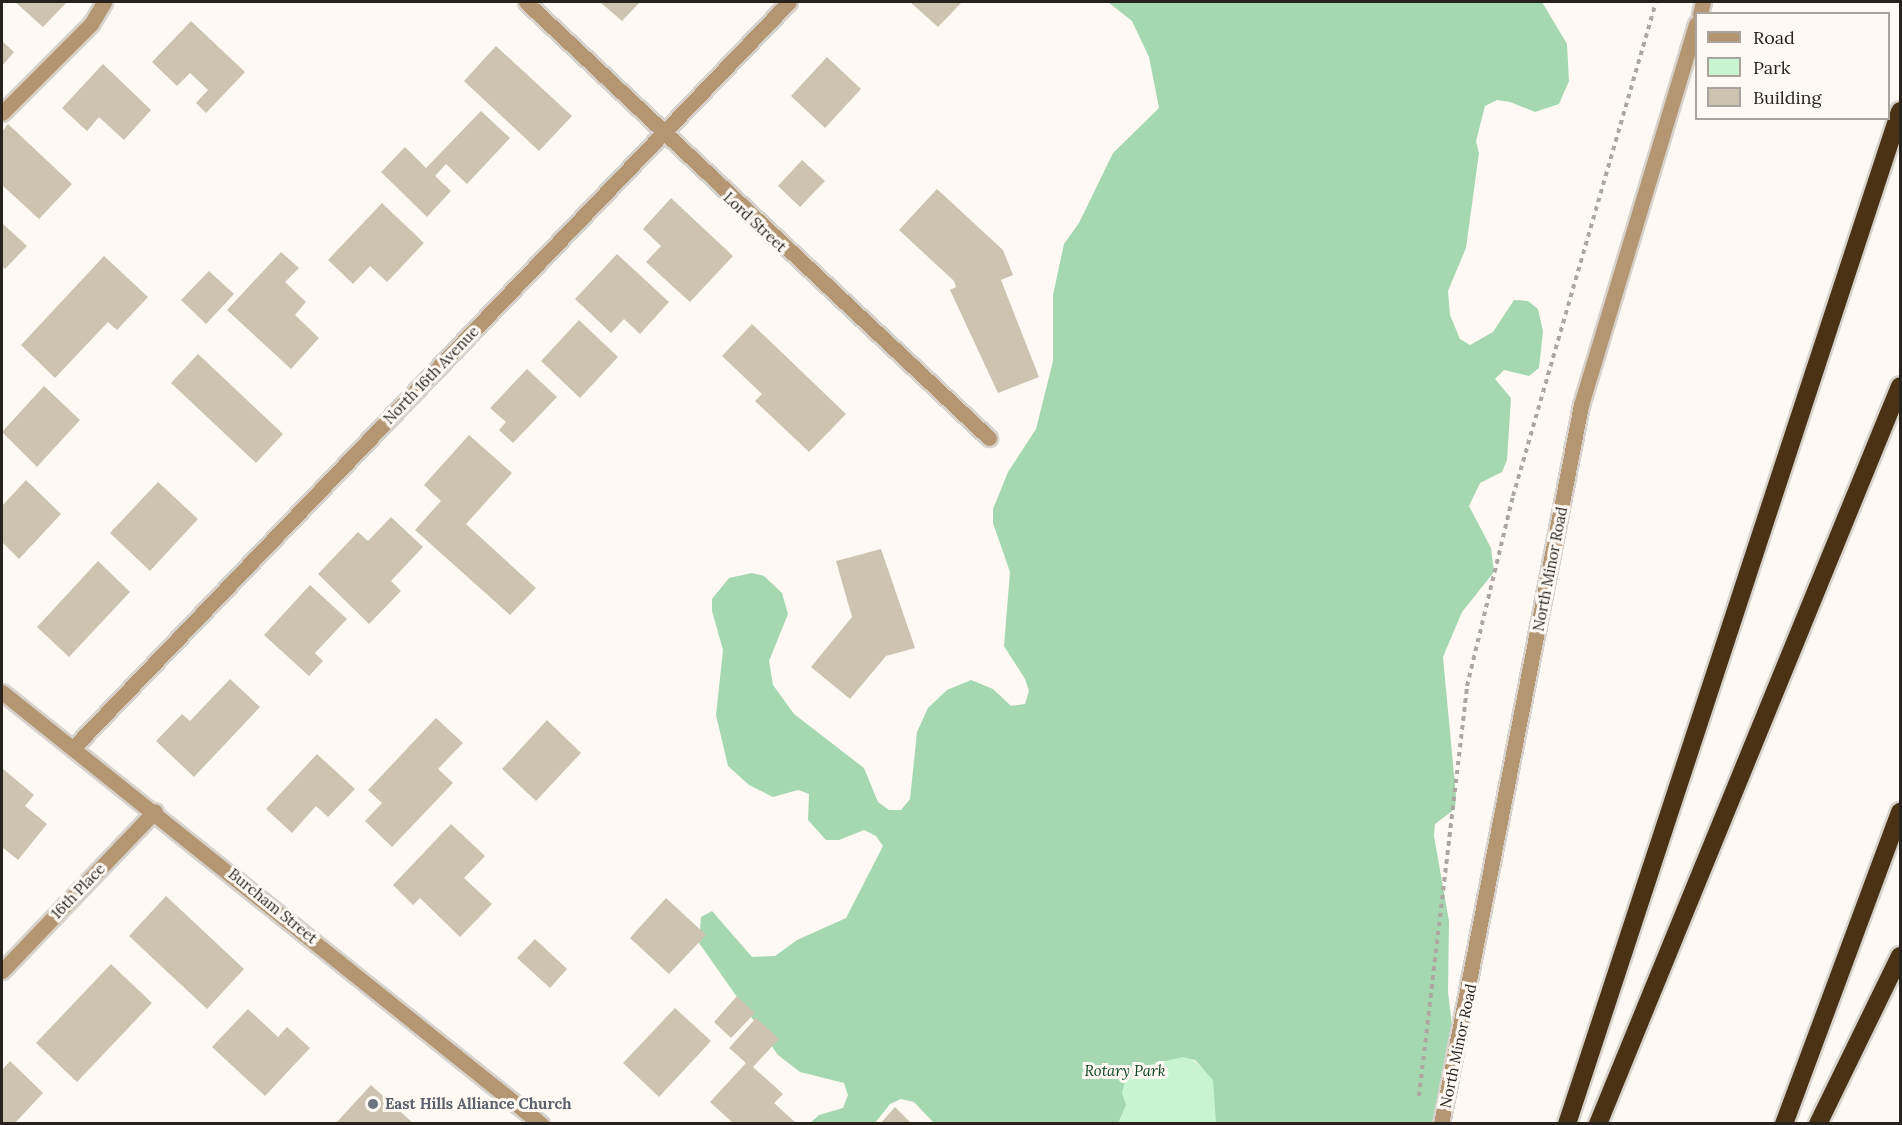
<!DOCTYPE html>
<style>
body{margin:0}
#map{position:relative;width:1902px;height:1125px;overflow:hidden;background:#fef9f2;font-family:Lora,serif}
div>[style]{position:absolute}
[style*='--x']{left:calc(var(--x)*1px);top:calc(var(--y)*1px);width:calc(var(--w)*1px);rotate:calc(var(--a)*1deg)}
.green>*{inset:0;background:#c9f4d2}
.forest>*{inset:0;background:#a5d8b0}
.building>*{inset:0;background:#cec3b0}
.path>*{height:4px;margin-top:-2px;transform-origin:0;background:repeating-linear-gradient(90deg,#aca8a1 0 4.5px,transparent 0 9px)}
.roads{filter:drop-shadow(2px 0 #d7d2cb) drop-shadow(-2px 0 #d7d2cb) drop-shadow(0 2px #d7d2cb) drop-shadow(0 -2px #d7d2cb)}
.minor>*{height:15px;margin:-7.5px;padding:0 7.5px;transform-origin:7.5px;border-radius:7.5px;background:#b59673}
.highway>*{height:18px;margin:-9px;padding:0 9px;transform-origin:9px;border-radius:9px;background:#4a3315}
.dots>*{width:16px;height:16px;translate:-50% -50%;box-sizing:border-box;border:3px solid #fef9f2;border-radius:50%}
span{translate:-50% -50%;white-space:nowrap;text-align:center;line-height:1.15;-webkit-text-stroke:6px #fef9f2;paint-order:stroke}
.street-label{font-size:15px;color:#27231c}
.park-label{font-size:15px;color:#0c4722;font-style:italic}
.worship-label{font-size:15px;color:#5b616d;font-weight:700}
.left{translate:0 -50%;text-align:left}
.frame{position:absolute;inset:0;border:3px solid #27231c;pointer-events:none}
.legend{position:absolute;left:1695px;top:12px;width:195px;height:108px;box-sizing:border-box;background:#fef9f2;border:2px solid #a8a39c;margin:0;padding:8px 10px;list-style:none;font-size:18px;color:#27231c}
.legend li{display:flex;align-items:center;gap:12px;height:30px}
.legend b{width:30px;border:2px solid #a8a39c}
</style>
<div id="map">
<div class="green">
<i style="clip-path:polygon(1122px 997px,1264px 1123px,1008px 1124px)"></i>
</div>
<div class="forest">
<i style="clip-path:polygon(1108px 2px,1542px 2px,1567px 44px,1569px 81px,1559px 104px,1535px 112px,1510px 102px,1497px 100px,1485px 106px,1476px 141px,1479px 153px,1466px 248px,1448px 291px,1450px 315px,1460px 339px,1470px 345px,1493px 332px,1514px 300px,1528px 301px,1538px 309px,1543px 331px,1539px 368px,1529px 376px,1504px 370px,1495px 379px,1511px 398px,1507px 460px,1502px 472px,1480px 483px,1469px 506px,1491px 548px,1494px 572px,1462px 612px,1443px 657px,1456px 796px,1455px 809px,1435px 824px,1434px 836px,1449px 921px,1448px 992px,1455px 1050px,1434px 1123px,1216px 1123px,1213px 1080px,1195px 1060px,1183px 1057px,1145px 1066px,1125px 1081px,1122px 1093px,1126px 1105px,1118px 1123px,934px 1123px,914px 1102px,901px 1099px,890px 1104px,875px 1123px,810px 1123px,819px 1115px,843px 1108px,848px 1095px,844px 1083px,800px 1072px,778px 1055px,699px 943px,701px 917px,712px 911px,752px 957px,775px 956px,797px 940px,846px 918px,883px 846px,876px 836px,864px 830px,839px 840px,826px 840px,808px 820px,809px 794px,798px 790px,773px 797px,749px 785px,728px 766px,716px 715px,723px 650px,712px 611px,712px 599px,729px 578px,752px 573px,764px 576px,782px 593px,788px 614px,769px 661px,773px 685px,794px 714px,864px 768px,878px 802px,889px 810px,901px 810px,910px 799px,917px 732px,928px 708px,947px 690px,971px 680px,993px 689px,1011px 706px,1025px 704px,1029px 691px,1025px 679px,1004px 646px,1010px 572px,993px 523px,993px 509px,1008px 472px,1036px 429px,1053px 361px,1053px 295px,1064px 244px,1079px 223px,1113px 153px,1159px 108px,1149px 57px,1132px 21px)"></i>
</div>
<div class="building">
<i style="clip-path:polygon(15px 2px,67px 2px,43px 27px)"></i>
<i style="clip-path:polygon(600px 2px,640px 2px,622px 21px)"></i>
<i style="clip-path:polygon(910px 2px,962px 2px,938px 27px)"></i>
<i style="clip-path:polygon(191px 21px,245px 72px,206px 113px,196px 103px,208px 90px,190px 73px,177px 86px,152px 62px)"></i>
<i style="clip-path:polygon(2px 41px,14px 52px,2px 66px)"></i>
<i style="clip-path:polygon(496px 46px,572px 116px,539px 151px,464px 81px)"></i>
<i style="clip-path:polygon(827px 57px,861px 89px,825px 128px,791px 96px)"></i>
<i style="clip-path:polygon(103px 64px,151px 110px,124px 140px,99px 117px,87px 131px,62px 108px)"></i>
<i style="clip-path:polygon(481px 111px,510px 138px,467px 184px,446px 164px,435px 176px,451px 191px,427px 217px,381px 172px,405px 147px,426px 168px)"></i>
<i style="clip-path:polygon(8px 124px,72px 184px,39px 219px,2px 185px,2px 132px)"></i>
<i style="clip-path:polygon(802px 160px,825px 181px,800px 207px,778px 186px)"></i>
<i style="clip-path:polygon(937px 189px,1003px 250px,1013px 275px,1001px 280px,1039px 377px,998px 393px,950px 290px,956px 287px,954px 281px,899px 230px)"></i>
<i style="clip-path:polygon(671px 198px,733px 256px,690px 302px,646px 262px,661px 246px,643px 229px)"></i>
<i style="clip-path:polygon(382px 203px,424px 243px,387px 282px,370px 266px,353px 284px,328px 260px)"></i>
<i style="clip-path:polygon(2px 223px,27px 246px,5px 269px,2px 266px)"></i>
<i style="clip-path:polygon(281px 252px,299px 268px,285px 282px,306px 302px,295px 315px,319px 338px,291px 369px,227px 310px)"></i>
<i style="clip-path:polygon(617px 254px,669px 302px,640px 334px,624px 319px,611px 333px,575px 299px)"></i>
<i style="clip-path:polygon(104px 256px,148px 297px,117px 330px,108px 322px,55px 378px,21px 345px)"></i>
<i style="clip-path:polygon(209px 271px,234px 294px,206px 324px,181px 300px)"></i>
<i style="clip-path:polygon(579px 320px,618px 357px,580px 398px,541px 361px)"></i>
<i style="clip-path:polygon(752px 324px,846px 414px,809px 452px,755px 401px,762px 394px,722px 356px)"></i>
<i style="clip-path:polygon(198px 354px,283px 434px,256px 463px,171px 383px)"></i>
<i style="clip-path:polygon(527px 369px,557px 397px,513px 443px,499px 430px,506px 422px,490px 408px)"></i>
<i style="clip-path:polygon(44px 386px,80px 420px,37px 467px,2px 432px)"></i>
<i style="clip-path:polygon(469px 435px,512px 473px,466px 524px,536px 588px,510px 615px,415px 530px,441px 501px,424px 485px)"></i>
<i style="clip-path:polygon(26px 480px,61px 514px,19px 559px,2px 542px,2px 506px)"></i>
<i style="clip-path:polygon(158px 482px,198px 519px,150px 571px,110px 533px)"></i>
<i style="clip-path:polygon(391px 517px,423px 547px,391px 581px,401px 591px,369px 624px,318px 574px,358px 532px,368px 541px)"></i>
<i style="clip-path:polygon(881px 549px,915px 648px,886px 656px,850px 699px,811px 667px,852px 617px,836px 561px)"></i>
<i style="clip-path:polygon(98px 561px,130px 592px,69px 657px,37px 627px)"></i>
<i style="clip-path:polygon(310px 585px,347px 619px,315px 653px,323px 661px,309px 676px,264px 635px)"></i>
<i style="clip-path:polygon(230px 679px,260px 707px,194px 777px,156px 741px,182px 714px,190px 721px)"></i>
<i style="clip-path:polygon(436px 718px,463px 743px,438px 769px,453px 783px,392px 847px,365px 821px,382px 803px,368px 790px)"></i>
<i style="clip-path:polygon(547px 720px,581px 753px,536px 801px,502px 769px)"></i>
<i style="clip-path:polygon(317px 754px,355px 789px,328px 817px,316px 806px,292px 833px,266px 809px)"></i>
<i style="clip-path:polygon(2px 768px,34px 795px,25px 806px,47px 824px,18px 860px,2px 847px)"></i>
<i style="clip-path:polygon(451px 824px,485px 856px,464px 878px,492px 904px,460px 937px,420px 898px,413px 905px,393px 885px)"></i>
<i style="clip-path:polygon(166px 896px,244px 969px,207px 1009px,129px 936px)"></i>
<i style="clip-path:polygon(666px 898px,706px 935px,669px 974px,630px 938px)"></i>
<i style="clip-path:polygon(535px 939px,567px 969px,550px 988px,517px 958px)"></i>
<i style="clip-path:polygon(111px 964px,152px 1003px,77px 1082px,36px 1043px)"></i>
<i style="clip-path:polygon(737px 996px,755px 1013px,731px 1038px,714px 1022px)"></i>
<i style="clip-path:polygon(675px 1008px,711px 1041px,659px 1097px,623px 1063px)"></i>
<i style="clip-path:polygon(248px 1009px,278px 1037px,287px 1027px,310px 1048px,265px 1096px,212px 1047px)"></i>
<i style="clip-path:polygon(756px 1018px,779px 1039px,753px 1067px,783px 1094px,774px 1103px,797px 1124px,734px 1124px,710px 1102px,746px 1063px,729px 1048px)"></i>
<i style="clip-path:polygon(10px 1061px,43px 1093px,14px 1124px,2px 1124px,2px 1070px)"></i>
<i style="clip-path:polygon(371px 1085px,414px 1124px,335px 1124px)"></i>
<i style="clip-path:polygon(895px 1107px,912px 1124px,880px 1124px)"></i>
</div>
<div class="path">
<i style="--x:1419;--y:1096;--w:413;--a:-83.3"></i>
<i style="--x:1467;--y:686;--w:195;--a:-76.4"></i>
<i style="--x:1513;--y:496;--w:514;--a:-73.86"></i>
</div>
<div class="roads">
<div class="minor">
<i style="--x:526;--y:2;--w:636;--a:43.28"></i>
<i style="--x:1700;--y:14;--w:12;--a:-76"></i>
<i style="--x:2;--y:113;--w:126;--a:-45"></i>
<i style="--x:91;--y:24;--w:26;--a:-59"></i>
<i style="--x:2;--y:692;--w:691;--a:38.71"></i>
<i style="--x:73;--y:748;--w:1034;--a:-46.18"></i>
<i style="--x:2;--y:971;--w:221;--a:-46.3"></i>
<i style="--x:1441;--y:1124;--w:733;--a:-78.98"></i>
<i style="--x:1581;--y:405;--w:398;--a:-73.2"></i>
</div>
<div class="highway">
<i style="--x:1567;--y:1124;--w:1066;--a:-71.8"></i>
<i style="--x:1598;--y:1124;--w:797;--a:-67.74"></i>
<i style="--x:1784;--y:1124;--w:333;--a:-69.6"></i>
<i style="--x:1818;--y:1124;--w:187;--a:-64"></i>
</div>
</div>
<div class="dots">
<i style="left:373px;top:1104px;background:#6b7280"></i>
</div>
<div class="street-label">
<span style="left:755px;top:222px;rotate:43deg">Lord Street</span>
<span style="left:431px;top:375px;rotate:-46deg">North 16th Avenue</span>
<span style="left:1550px;top:569px;rotate:-79deg">North Minor Road</span>
<span style="left:78px;top:891px;rotate:-46deg">16th Place</span>
<span style="left:273px;top:906px;rotate:39deg">Burcham Street</span>
<span style="left:1458px;top:1046px;rotate:-78deg">North Minor Road</span>
</div>
<div class="park-label">
<span style="left:1125px;top:1071px">Rotary Park</span>
</div>
<div class="worship-label">
<span class="left" style="left:385px;top:1104px">East Hills Alliance Church</span>
</div>
<div class="frame"></div>
<ul class="legend">
<li><b style="height:8px;background:#b59673"></b>Road</li>
<li><b style="height:16px;background:#c9f4d2"></b>Park</li>
<li><b style="height:16px;background:#cec3b0"></b>Building</li>
</ul>
</div>
